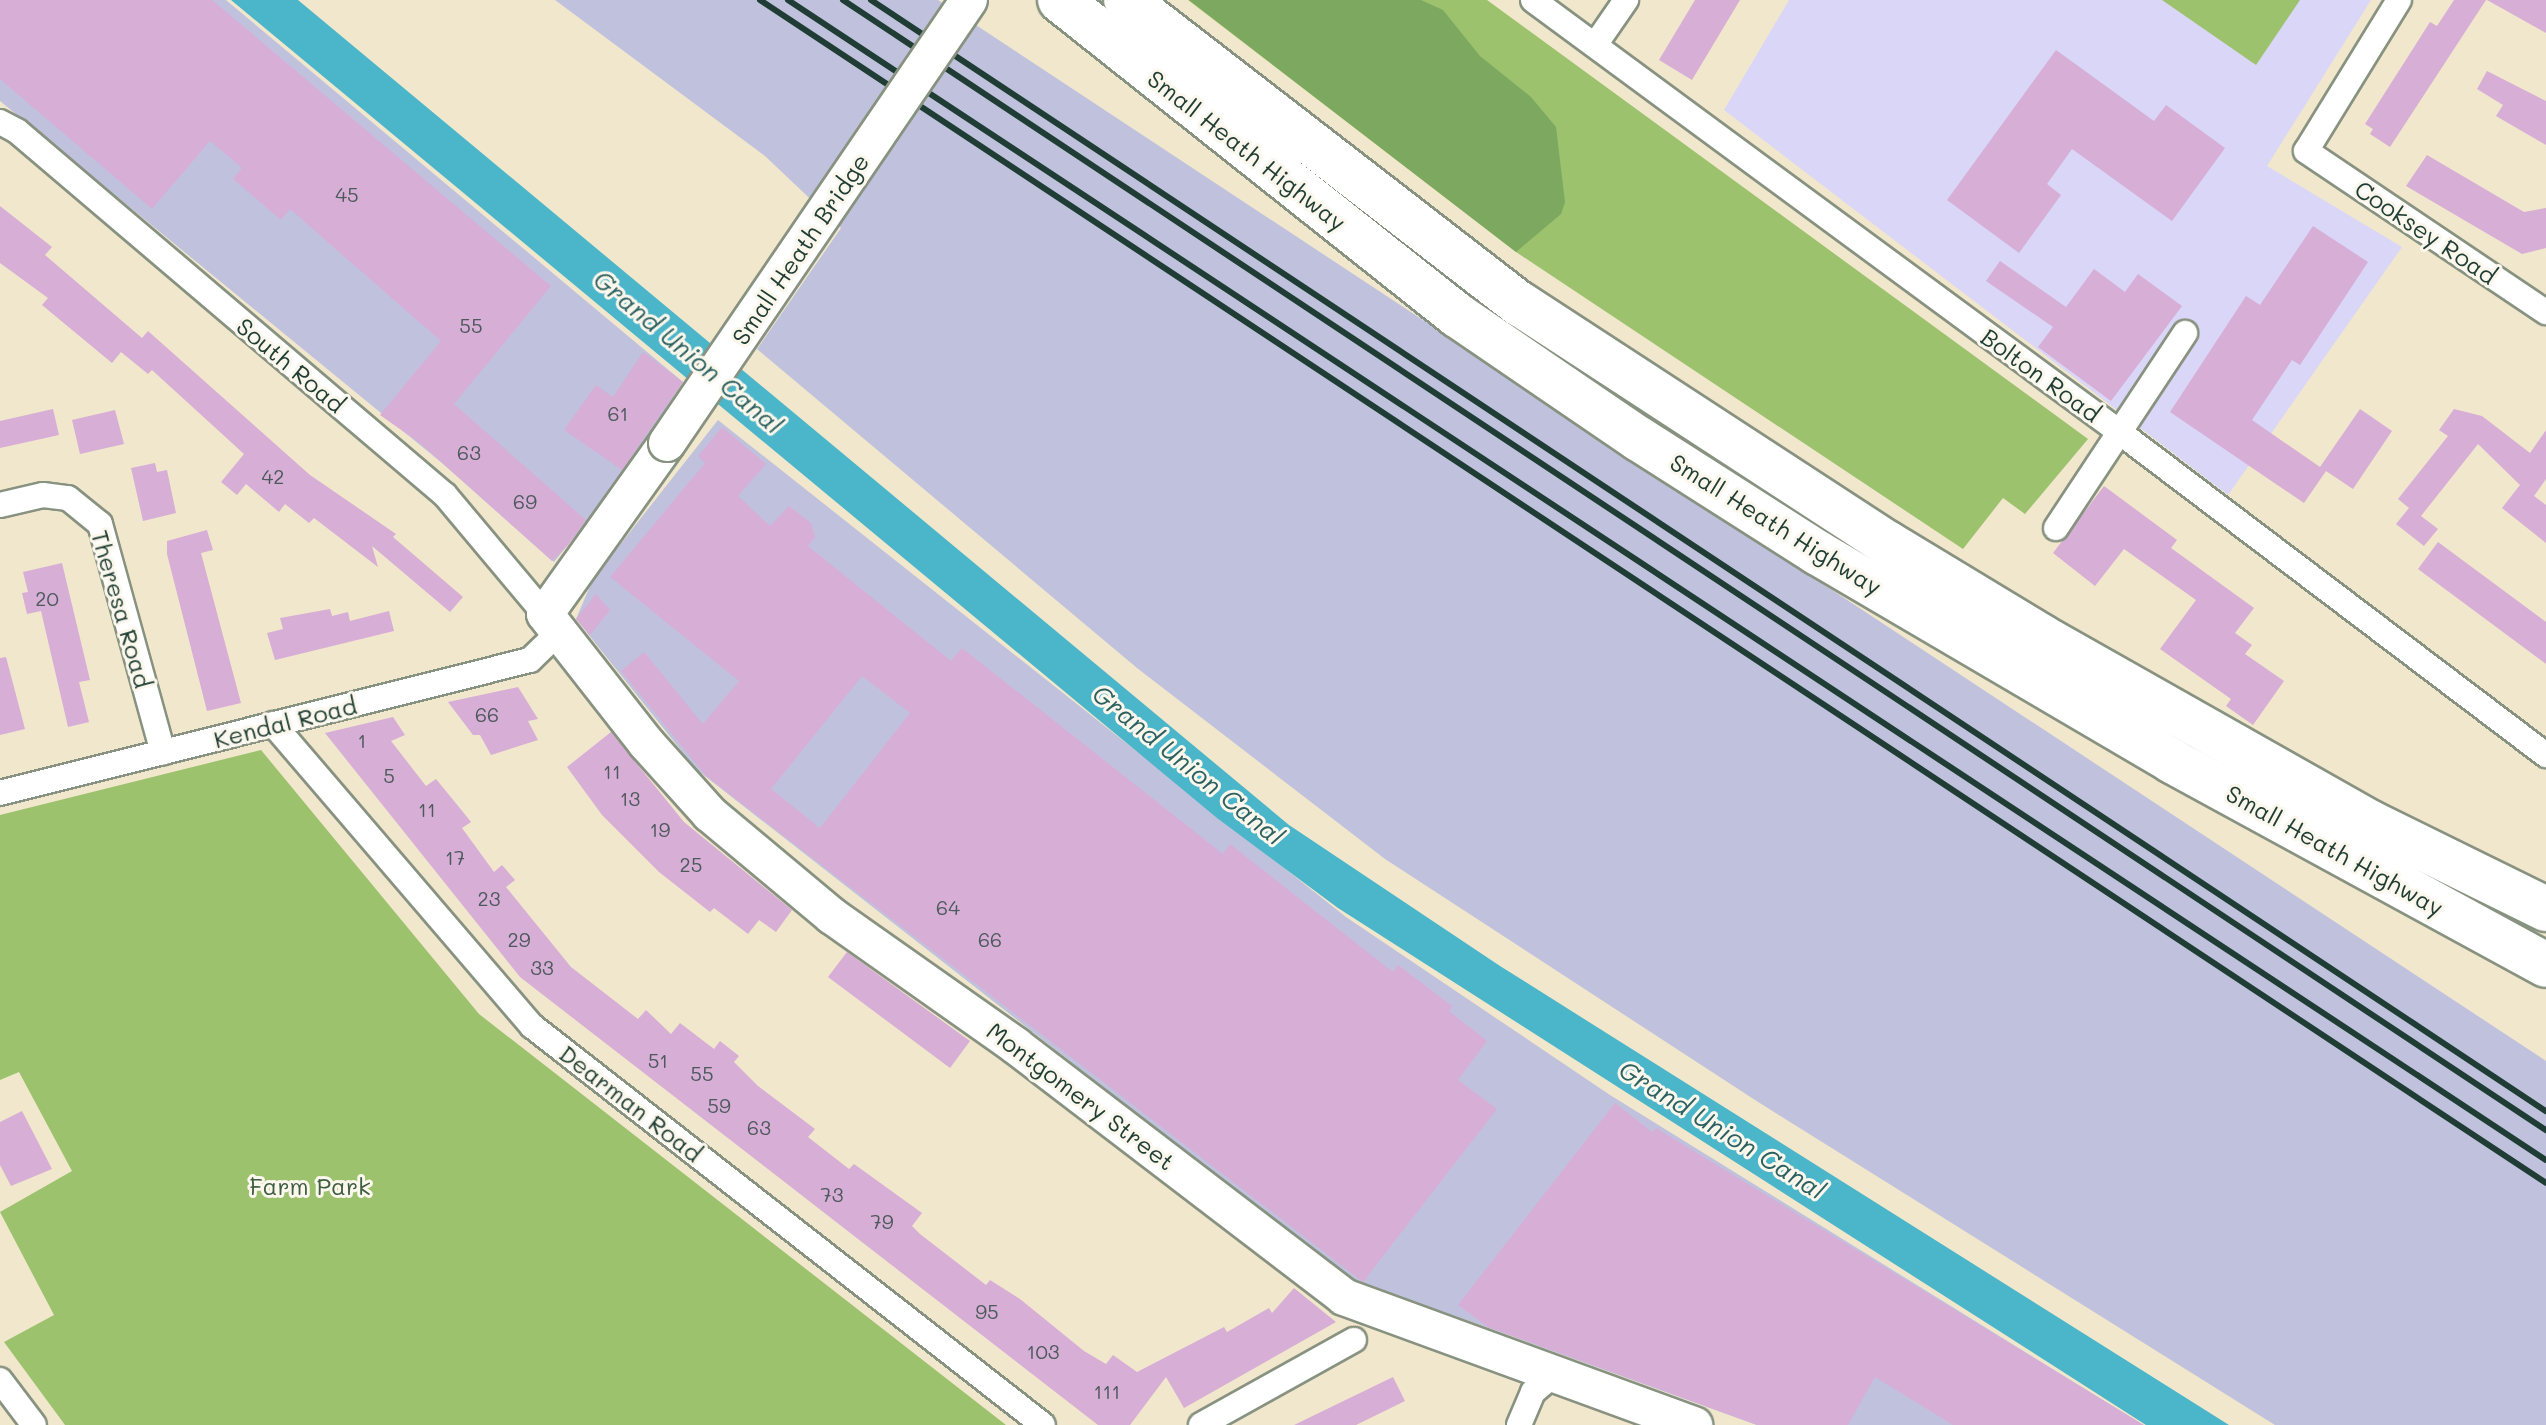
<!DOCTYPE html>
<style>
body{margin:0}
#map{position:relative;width:2546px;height:1425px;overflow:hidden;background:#f1e7cc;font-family:Mali,sans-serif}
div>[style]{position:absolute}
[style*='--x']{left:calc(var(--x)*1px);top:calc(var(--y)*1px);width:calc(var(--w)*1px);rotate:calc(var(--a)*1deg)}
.built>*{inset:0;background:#d9d6f7}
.industrial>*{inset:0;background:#c0c2dd}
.green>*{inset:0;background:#9cc26d}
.forest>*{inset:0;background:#7da860}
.water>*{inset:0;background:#4bb5c9}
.building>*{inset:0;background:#d6aed6}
.roads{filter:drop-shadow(2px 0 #889280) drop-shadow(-2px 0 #889280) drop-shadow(0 2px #889280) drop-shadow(0 -2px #889280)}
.street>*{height:24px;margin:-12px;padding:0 12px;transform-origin:12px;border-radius:12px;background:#fff}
.secondary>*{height:36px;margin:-18px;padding:0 18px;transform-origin:18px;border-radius:18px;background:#fff}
.highway>*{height:44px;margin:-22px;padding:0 22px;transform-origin:22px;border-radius:22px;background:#fff}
.rail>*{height:6px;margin:-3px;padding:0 3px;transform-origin:3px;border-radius:3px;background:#1f3d34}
.bridges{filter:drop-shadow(2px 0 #889280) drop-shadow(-2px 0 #889280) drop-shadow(0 2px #889280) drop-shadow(0 -2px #889280)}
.secondary-bridge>*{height:36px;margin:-18px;padding:0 18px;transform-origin:18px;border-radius:18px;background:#fff}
span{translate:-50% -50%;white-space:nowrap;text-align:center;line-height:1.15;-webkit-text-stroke:6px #fbf7ec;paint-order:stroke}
.number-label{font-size:20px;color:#4d595c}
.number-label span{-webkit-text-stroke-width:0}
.street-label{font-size:24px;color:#1f3d34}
.park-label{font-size:24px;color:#3e5e42}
.water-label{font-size:26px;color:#2c6161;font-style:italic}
</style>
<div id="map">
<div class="built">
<i style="clip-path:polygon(1789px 0,2371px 0,2267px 166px,2402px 247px,2228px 495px,1724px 110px)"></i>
</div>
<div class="industrial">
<i style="clip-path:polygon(0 0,226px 0,683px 382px,615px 487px,554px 562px,442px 463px,0 101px)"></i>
<i style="clip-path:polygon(555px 0,938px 0,2546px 1061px,2546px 1425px,2275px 1425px,1755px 1100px,1385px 859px,1137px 668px,757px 349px,841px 228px,765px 156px)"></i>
<i style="clip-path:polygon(718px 420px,1346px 917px,1610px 1095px,2143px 1425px,1757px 1425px,1444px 1312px,1359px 1287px,696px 769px,576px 619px,593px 579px)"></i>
</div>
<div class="green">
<i style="clip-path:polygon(1188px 0,1487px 0,2088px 439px,2025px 514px,2003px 498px,1963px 549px,1516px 252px)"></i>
<i style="clip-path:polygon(2162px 0,2300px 0,2256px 65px)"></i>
<i style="clip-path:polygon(261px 750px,479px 1014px,1006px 1425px,65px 1425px,4px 1342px,54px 1315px,0 1212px,72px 1171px,19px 1072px,0 1080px,0 815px)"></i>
</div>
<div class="forest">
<i style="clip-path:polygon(1189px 0,1421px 0,1443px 10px,1480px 56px,1531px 97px,1556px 127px,1565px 202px,1561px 214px,1516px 252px)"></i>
</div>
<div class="water">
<i style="clip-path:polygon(231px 0,298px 0,1289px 825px,1500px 966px,2229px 1425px,2146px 1425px,1338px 908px,1217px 818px)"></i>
</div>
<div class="building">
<i style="clip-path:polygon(0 0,212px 0,551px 286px,454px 404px,586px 520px,569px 544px,552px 561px,421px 444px,380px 415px,441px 341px,290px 209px,281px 220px,233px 179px,242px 168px,210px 141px,152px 209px,0 79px)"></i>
<i style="clip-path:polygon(1695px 0,1740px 0,1692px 80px,1659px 60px)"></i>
<i style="clip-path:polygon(2454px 0,2486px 0,2390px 147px,2370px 134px,2373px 129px,2365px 124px,2430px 22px,2437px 26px)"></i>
<i style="clip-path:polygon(2487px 0,2546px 0,2546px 33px)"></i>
<i style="clip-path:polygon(2056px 50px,2154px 121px,2166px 105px,2225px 148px,2172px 221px,2072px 149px,2047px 184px,2061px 195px,2019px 253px,1947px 200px)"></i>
<i style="clip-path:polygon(2487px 71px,2546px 101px,2546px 145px,2496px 116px,2503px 105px,2477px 89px)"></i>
<i style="clip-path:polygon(2427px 155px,2524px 212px,2546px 208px,2546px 248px,2522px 254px,2406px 186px)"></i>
<i style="clip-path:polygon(0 206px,52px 247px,45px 255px,142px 338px,148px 331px,310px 475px,396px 534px,393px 537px,463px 597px,450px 612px,372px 546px,378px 567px,314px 518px,309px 523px,285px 504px,279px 512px,246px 484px,237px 495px,221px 482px,244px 454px,152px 370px,148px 374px,121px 352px,112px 363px,42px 305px,48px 298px,0 263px)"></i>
<i style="clip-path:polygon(2313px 226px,2368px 262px,2300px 365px,2292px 360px,2252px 420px,2320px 467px,2360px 409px,2392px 431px,2353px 489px,2326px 471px,2304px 503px,2170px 412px,2246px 296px,2260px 305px)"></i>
<i style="clip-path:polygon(2000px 261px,2066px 307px,2094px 269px,2125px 292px,2138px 274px,2182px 306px,2111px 401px,2038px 347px,2053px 327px,1986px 281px)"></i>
<i style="clip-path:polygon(643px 352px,683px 382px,622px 470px,564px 430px,596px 385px,613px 397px)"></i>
<i style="clip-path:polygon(53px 409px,59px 435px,0 448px,0 421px)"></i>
<i style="clip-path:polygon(2454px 409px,2482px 416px,2530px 453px,2546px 430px,2546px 479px,2534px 496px,2546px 505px,2546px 543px,2502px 508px,2520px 485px,2478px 444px,2421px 516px,2438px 529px,2424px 546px,2396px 524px,2409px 508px,2398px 499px,2448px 436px,2439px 430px)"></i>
<i style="clip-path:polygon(115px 410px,124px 444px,80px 454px,72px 420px)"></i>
<i style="clip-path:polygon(evenodd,722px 427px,766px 464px,738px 496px,770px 526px,789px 506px,811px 523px,815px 537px,808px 546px,951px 661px,962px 648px,1223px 854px,1230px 844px,1393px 972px,1398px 965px,1452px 1006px,1449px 1011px,1487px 1041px,1458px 1080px,1497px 1109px,1363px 1282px,706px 776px,621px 671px,644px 652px,703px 724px,739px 681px,610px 577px,705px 463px,698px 456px,722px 427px,862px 676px,910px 713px,820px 828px,771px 789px,862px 676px)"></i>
<i style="clip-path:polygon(155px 463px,157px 472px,167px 470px,176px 513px,143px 521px,131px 468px)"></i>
<i style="clip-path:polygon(2104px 486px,2177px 540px,2171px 548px,2254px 608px,2235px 633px,2252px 645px,2245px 654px,2284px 681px,2253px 725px,2226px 706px,2231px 699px,2160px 649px,2196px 600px,2124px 549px,2095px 586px,2053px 553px)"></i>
<i style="clip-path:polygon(207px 530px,213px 550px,201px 553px,241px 703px,207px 711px,167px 554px,167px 541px)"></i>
<i style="clip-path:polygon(2438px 542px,2546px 622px,2546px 664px,2418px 569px)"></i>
<i style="clip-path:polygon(62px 563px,90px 680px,79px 682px,89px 722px,68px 727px,41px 611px,27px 614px,22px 593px,28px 592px,23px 572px)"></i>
<i style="clip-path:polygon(596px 594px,610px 610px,590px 635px,576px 619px)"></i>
<i style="clip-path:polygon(330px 609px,332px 616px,348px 612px,350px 621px,389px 611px,394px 631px,275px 660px,267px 633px,283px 629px,280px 618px)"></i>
<i style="clip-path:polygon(6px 657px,25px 729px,0 735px,0 658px)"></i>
<i style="clip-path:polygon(518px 687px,538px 719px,528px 721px,538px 740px,491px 755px,480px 735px,473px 735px,448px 702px)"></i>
<i style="clip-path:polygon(393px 717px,405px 735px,391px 741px,426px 786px,436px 779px,463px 812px,471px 822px,462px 828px,494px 872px,502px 865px,515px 880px,506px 887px,571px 967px,638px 1019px,646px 1010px,671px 1034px,680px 1023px,714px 1049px,720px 1041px,739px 1056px,734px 1062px,758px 1086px,815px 1129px,808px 1137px,849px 1169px,854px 1164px,922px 1213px,912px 1226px,920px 1234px,986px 1285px,990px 1280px,1020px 1299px,1084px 1351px,1106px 1364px,1113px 1355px,1137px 1372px,1224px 1327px,1227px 1332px,1269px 1308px,1272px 1313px,1294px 1288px,1336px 1322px,1184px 1408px,1166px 1377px,1130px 1425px,1098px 1425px,520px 977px,325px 733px)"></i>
<i style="clip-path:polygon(611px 732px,684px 822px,792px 910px,776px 932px,759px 920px,748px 934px,714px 908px,710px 912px,659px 872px,602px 815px,567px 767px)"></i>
<i style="clip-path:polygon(847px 952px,970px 1041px,950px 1068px,828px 977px)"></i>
<i style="clip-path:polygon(1615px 1103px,1652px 1132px,1656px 1128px,2144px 1425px,1953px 1425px,1875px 1377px,1848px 1425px,1757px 1425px,1488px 1327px,1458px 1305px)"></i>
<i style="clip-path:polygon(22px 1111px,52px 1169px,11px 1186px,0 1165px,0 1122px)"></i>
<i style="clip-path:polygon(1393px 1377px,1405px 1401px,1356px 1425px,1294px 1425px)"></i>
</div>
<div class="roads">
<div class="street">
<i style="--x:1533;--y:0;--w:727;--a:36.38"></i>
<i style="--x:2118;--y:431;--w:537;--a:37.13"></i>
<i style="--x:2399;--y:0;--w:177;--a:121.6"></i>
<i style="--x:2306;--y:151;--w:289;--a:33.9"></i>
<i style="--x:1595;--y:45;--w:55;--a:-55.4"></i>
<i style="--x:0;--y:122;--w:19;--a:28"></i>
<i style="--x:17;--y:131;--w:562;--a:40.38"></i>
<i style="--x:445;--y:495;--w:155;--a:50"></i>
<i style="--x:0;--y:505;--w:44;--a:-13.1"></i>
<i style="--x:43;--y:495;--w:25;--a:7"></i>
<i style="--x:68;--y:498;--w:41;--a:39.1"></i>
<i style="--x:100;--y:524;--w:237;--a:74.6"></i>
<i style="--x:2056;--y:528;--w:234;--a:-56.5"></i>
<i style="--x:273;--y:724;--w:398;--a:49.4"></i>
<i style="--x:532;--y:1026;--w:648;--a:37.98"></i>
<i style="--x:0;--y:793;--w:546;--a:-14.09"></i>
<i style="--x:530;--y:660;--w:42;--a:-44"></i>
<i style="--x:0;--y:1380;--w:56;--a:52.9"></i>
<i style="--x:1201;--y:1425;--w:175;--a:-29.1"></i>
<i style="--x:1519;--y:1425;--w:36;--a:-67"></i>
<i style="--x:1533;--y:1392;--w:26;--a:-40"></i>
</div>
<div class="secondary">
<i style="--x:667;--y:443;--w:210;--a:125.5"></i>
<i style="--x:545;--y:614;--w:165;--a:51.9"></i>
<i style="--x:647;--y:744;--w:94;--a:48"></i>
<i style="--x:710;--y:814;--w:159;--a:39.9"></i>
<i style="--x:832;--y:916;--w:225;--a:35.2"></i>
<i style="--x:1016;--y:1046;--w:413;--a:37.4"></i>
<i style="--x:1344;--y:1297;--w:373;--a:20.1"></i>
</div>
<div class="highway">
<i style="--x:1060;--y:0;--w:507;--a:38.43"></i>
<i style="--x:1457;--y:315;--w:220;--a:34.3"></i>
<i style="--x:1639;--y:439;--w:212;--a:32.5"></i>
<i style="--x:1818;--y:553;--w:411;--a:30.4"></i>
<i style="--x:2172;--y:761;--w:426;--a:28.6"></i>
<i style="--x:1126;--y:0;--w:498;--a:37.7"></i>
<i style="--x:1520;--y:304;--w:438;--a:33.1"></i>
<i style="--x:1887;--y:543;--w:181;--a:31.2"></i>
<i style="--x:2042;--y:637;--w:378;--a:29.5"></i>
<i style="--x:2371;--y:823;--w:195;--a:26.2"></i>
</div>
</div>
<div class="rail">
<i style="--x:760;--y:0;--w:2142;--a:33.52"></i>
<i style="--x:788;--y:0;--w:2106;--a:33.42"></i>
<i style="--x:843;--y:0;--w:2044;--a:33.57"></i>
<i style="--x:871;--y:0;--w:2010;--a:33.56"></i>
</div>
<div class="bridges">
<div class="secondary-bridge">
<i style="--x:667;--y:443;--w:536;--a:-55.72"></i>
</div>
</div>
<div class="number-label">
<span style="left:347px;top:194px">45</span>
<span style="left:471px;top:325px">55</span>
<span style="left:618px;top:413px">61</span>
<span style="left:469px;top:452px">63</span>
<span style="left:273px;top:476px">42</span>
<span style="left:525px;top:501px">69</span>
<span style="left:47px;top:598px">20</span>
<span style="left:487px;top:714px">66</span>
<span style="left:362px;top:740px">1</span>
<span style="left:612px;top:771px">11</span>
<span style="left:389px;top:775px">5</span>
<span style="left:630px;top:798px">13</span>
<span style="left:427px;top:809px">11</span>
<span style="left:660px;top:829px">19</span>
<span style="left:455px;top:857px">17</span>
<span style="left:691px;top:864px">25</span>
<span style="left:489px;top:898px">23</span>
<span style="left:948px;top:907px">64</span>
<span style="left:519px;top:939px">29</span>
<span style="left:990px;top:939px">66</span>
<span style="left:542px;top:967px">33</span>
<span style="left:658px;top:1060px">51</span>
<span style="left:702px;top:1073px">55</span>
<span style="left:719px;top:1105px">59</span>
<span style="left:759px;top:1127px">63</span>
<span style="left:832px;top:1194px">73</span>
<span style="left:882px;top:1221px">79</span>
<span style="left:987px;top:1311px">95</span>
<span style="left:1043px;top:1351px">103</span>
<span style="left:1107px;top:1391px">111</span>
</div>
<div class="street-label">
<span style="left:1247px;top:150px;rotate:38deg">Small Heath Highway</span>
<span style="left:2426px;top:232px;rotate:34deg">Cooksey Road</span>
<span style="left:800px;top:249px;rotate:-56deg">Small Heath Bridge</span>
<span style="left:291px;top:365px;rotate:40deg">South Road</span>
<span style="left:2041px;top:375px;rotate:36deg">Bolton Road</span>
<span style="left:1776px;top:524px;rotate:32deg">Small Heath Highway</span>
<span style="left:122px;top:609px;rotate:74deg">Theresa Road</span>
<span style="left:285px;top:722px;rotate:-14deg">Kendal Road</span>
<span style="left:2335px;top:850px;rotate:29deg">Small Heath Highway</span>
<span style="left:1081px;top:1096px;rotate:37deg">Montgomery Street</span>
<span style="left:631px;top:1103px;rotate:38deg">Dearman Road</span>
</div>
<div class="park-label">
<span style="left:310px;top:1186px">Farm Park</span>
</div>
<div class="water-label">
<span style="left:688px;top:352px;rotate:40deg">Grand Union Canal</span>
<span style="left:1188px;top:765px;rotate:39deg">Grand Union Canal</span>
<span style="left:1722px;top:1130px;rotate:32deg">Grand Union Canal</span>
</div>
</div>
